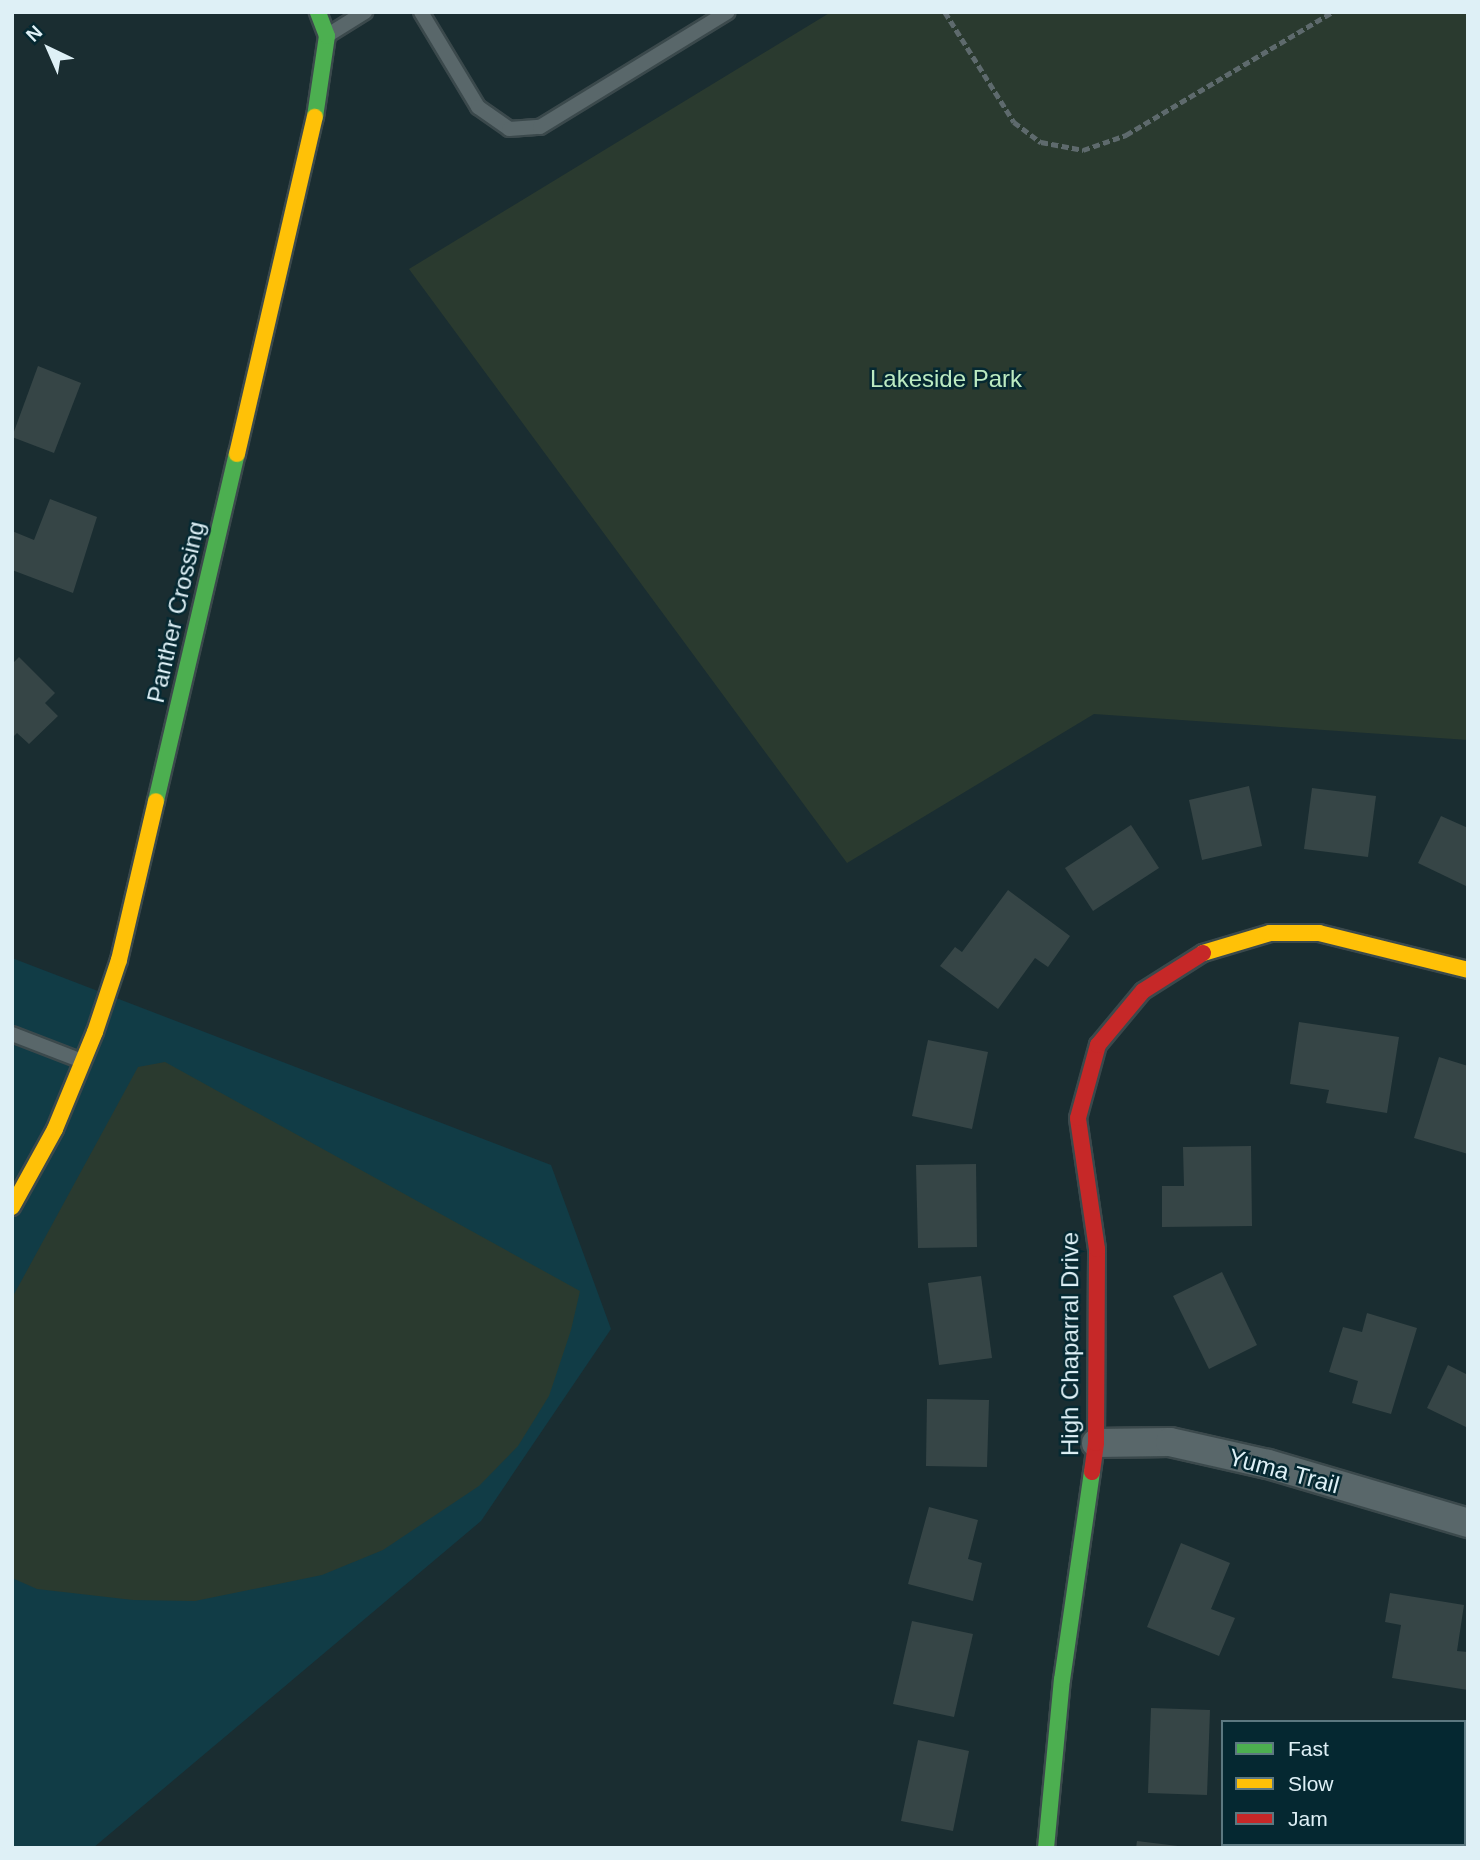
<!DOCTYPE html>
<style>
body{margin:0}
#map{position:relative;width:1480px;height:1860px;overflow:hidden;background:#1a2d31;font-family:Arial,sans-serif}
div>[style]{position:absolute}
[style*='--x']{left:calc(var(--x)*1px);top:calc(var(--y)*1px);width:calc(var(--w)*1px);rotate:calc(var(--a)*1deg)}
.built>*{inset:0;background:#113c46}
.green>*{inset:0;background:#2a3a2f}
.building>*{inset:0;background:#364546}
.path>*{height:4.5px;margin-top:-2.25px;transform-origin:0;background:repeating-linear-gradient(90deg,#5e6a6d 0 7px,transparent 0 10.5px)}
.roads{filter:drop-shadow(2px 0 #3b494c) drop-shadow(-2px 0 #3b494c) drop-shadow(0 2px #3b494c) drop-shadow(0 -2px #3b494c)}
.lane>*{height:14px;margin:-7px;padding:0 7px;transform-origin:7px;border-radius:7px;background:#59676a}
.street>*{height:28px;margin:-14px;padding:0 14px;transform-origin:14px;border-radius:14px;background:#59676a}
.fast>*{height:16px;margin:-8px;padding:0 8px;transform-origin:8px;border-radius:8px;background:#4caf50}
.slow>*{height:16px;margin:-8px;padding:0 8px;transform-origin:8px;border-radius:8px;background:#ffc107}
.jam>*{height:16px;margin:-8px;padding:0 8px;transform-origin:8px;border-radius:8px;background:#c62828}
span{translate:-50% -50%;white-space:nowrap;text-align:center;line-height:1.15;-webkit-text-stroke:5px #052831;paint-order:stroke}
.park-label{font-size:24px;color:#bceac1}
.street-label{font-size:24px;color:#def0f6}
.frame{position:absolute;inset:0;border:14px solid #def0f6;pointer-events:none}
.legend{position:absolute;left:1221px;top:1720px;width:245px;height:126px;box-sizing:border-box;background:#052831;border:2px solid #5c7880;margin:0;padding:9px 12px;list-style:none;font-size:21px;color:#def0f6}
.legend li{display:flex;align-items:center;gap:14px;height:35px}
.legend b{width:35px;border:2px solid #5c7880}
.north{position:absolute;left:14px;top:14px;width:70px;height:70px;-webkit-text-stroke:5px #052831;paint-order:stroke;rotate:316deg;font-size:19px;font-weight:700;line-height:28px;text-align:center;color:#def0f6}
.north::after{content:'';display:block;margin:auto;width:24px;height:32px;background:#def0f6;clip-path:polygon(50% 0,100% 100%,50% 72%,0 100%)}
</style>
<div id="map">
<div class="built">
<i style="clip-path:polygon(12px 958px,551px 1165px,611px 1329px,481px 1521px,93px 1848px,12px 1848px)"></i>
</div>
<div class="green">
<i style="clip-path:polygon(831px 12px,1468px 12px,1468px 740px,1094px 714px,847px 863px,409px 269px)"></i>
<i style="clip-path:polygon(165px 1062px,580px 1291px,571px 1330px,549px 1396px,518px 1446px,479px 1486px,383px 1550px,322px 1575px,195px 1601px,133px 1600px,37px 1589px,12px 1578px,12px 1298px,138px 1067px)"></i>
</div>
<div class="building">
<i style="clip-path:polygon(38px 366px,81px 383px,54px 453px,12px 437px)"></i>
<i style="clip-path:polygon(50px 499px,97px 517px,73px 593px,12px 570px,12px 531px,34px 540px)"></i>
<i style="clip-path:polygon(19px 657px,55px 693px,45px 703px,58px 716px,29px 744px,17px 733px,12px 738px,12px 664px)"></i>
<i style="clip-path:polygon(1249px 786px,1262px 846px,1202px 860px,1189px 800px)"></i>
<i style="clip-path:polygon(1312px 788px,1376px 796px,1368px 857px,1304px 849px)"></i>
<i style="clip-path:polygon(1441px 816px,1468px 828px,1468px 887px,1418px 863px)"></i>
<i style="clip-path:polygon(1131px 825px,1159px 868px,1093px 911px,1065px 868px)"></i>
<i style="clip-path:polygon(1008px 890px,1070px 936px,1048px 967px,1035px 958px,998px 1009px,940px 966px,955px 947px,962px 952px)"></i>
<i style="clip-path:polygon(1299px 1022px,1399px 1037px,1387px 1113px,1326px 1103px,1329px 1090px,1290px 1084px)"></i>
<i style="clip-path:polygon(928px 1040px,988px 1052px,972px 1129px,912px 1116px)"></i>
<i style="clip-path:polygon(1439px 1057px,1468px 1066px,1468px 1154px,1414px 1138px)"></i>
<i style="clip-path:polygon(1251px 1146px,1252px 1226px,1162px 1227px,1162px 1186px,1184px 1186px,1183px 1147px)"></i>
<i style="clip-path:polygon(976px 1164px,977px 1247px,918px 1248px,916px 1165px)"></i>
<i style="clip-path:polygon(1222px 1272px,1257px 1345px,1209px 1369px,1173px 1296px)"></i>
<i style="clip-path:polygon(981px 1276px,992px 1358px,939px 1365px,928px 1283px)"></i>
<i style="clip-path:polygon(1367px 1313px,1417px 1328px,1391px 1414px,1352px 1403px,1358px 1381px,1329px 1372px,1343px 1327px,1362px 1332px)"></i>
<i style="clip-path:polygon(1448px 1365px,1468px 1375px,1468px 1428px,1427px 1408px)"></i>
<i style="clip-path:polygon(927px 1399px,989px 1400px,987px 1467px,926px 1466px)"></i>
<i style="clip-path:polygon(929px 1507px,978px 1520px,968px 1559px,982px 1563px,973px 1601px,908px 1584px)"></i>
<i style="clip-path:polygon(1181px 1543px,1230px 1563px,1211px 1609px,1235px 1618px,1219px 1656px,1147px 1627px)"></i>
<i style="clip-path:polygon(1390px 1593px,1464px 1605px,1457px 1651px,1468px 1652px,1468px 1690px,1392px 1678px,1401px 1625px,1385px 1622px)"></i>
<i style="clip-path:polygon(912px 1621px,973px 1634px,954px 1717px,893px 1704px)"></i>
<i style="clip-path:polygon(1151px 1708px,1210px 1710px,1207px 1795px,1148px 1793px)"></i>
<i style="clip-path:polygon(918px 1740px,969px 1751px,953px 1831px,901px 1821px)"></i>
<i style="clip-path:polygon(1137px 1841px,1178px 1846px,1178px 1848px,1136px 1848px)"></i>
</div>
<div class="path">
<i style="--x:945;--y:12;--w:130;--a:57.9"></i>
<i style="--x:1014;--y:122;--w:34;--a:37"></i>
<i style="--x:1041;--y:142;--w:43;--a:10.8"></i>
<i style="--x:1083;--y:150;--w:46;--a:-19.2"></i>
<i style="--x:1126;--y:135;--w:240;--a:-30.8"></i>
</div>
<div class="roads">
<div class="lane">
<i style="--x:421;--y:12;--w:111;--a:59"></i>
<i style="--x:478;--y:107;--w:38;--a:35"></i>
<i style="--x:509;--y:129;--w:31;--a:-4"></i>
<i style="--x:540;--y:127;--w:220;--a:-31.5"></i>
<i style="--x:328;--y:35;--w:44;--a:-31.9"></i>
<i style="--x:12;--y:1034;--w:75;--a:21.1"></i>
</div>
<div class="street">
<i style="--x:1096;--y:1443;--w:74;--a:-0.8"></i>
<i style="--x:1170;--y:1442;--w:100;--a:12.7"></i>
<i style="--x:1268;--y:1464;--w:209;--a:16.4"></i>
</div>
<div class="fast">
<i style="--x:315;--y:117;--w:82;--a:-81.6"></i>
<i style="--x:327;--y:36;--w:26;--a:-111"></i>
<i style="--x:156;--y:801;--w:356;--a:-76.9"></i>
<i style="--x:1046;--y:1848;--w:169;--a:-84.6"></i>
<i style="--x:1062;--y:1680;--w:210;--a:-81.8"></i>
</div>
<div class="slow">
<i style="--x:237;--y:454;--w:346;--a:-77"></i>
<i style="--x:1203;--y:953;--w:70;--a:-16.6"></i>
<i style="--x:1270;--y:933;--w:49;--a:0"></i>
<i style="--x:1319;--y:933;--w:154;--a:13.9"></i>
<i style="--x:12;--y:1207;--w:89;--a:-61.1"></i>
<i style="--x:55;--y:1129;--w:105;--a:-67.6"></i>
<i style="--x:95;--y:1032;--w:76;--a:-71.6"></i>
<i style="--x:119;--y:960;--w:163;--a:-76.9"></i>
</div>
<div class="jam">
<i style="--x:1092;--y:1472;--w:29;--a:-82"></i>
<i style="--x:1096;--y:1443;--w:194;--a:-89.7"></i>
<i style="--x:1097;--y:1249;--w:132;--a:-98.3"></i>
<i style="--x:1078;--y:1118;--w:76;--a:-74.7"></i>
<i style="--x:1098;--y:1045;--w:70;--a:-50.2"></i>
<i style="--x:1143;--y:991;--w:71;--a:-32.3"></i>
</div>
</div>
<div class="park-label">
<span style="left:946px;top:379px">Lakeside Park</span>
</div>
<div class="street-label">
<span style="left:176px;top:612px;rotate:-77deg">Panther Crossing</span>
<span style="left:1070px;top:1344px;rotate:-90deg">High Chaparral Drive</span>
<span style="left:1284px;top:1471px;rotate:15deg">Yuma Trail</span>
</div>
<div class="frame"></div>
<ul class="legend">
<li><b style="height:9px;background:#4caf50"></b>Fast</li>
<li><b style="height:9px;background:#ffc107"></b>Slow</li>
<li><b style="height:9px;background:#c62828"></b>Jam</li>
</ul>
<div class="north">N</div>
</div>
